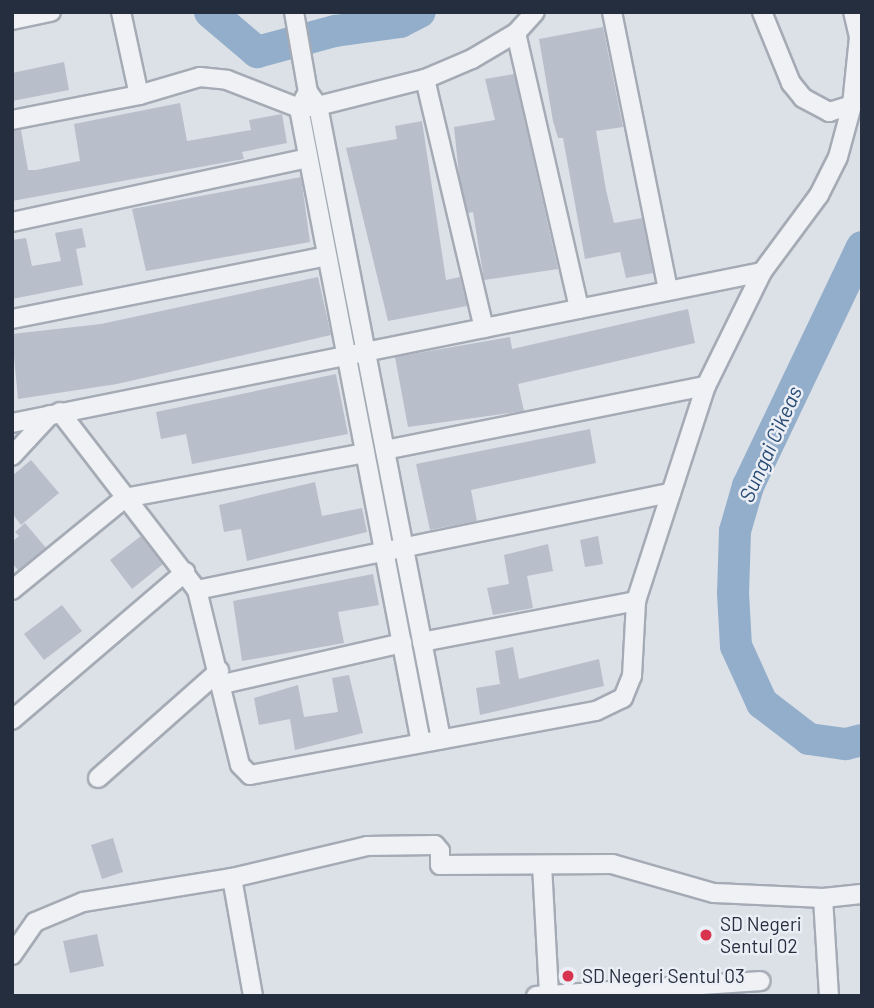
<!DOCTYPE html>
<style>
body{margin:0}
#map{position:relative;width:874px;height:1008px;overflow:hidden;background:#dce0e7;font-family:Barlow,sans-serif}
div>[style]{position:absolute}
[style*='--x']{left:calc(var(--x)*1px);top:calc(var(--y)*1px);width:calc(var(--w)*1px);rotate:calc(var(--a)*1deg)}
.river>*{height:32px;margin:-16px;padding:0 16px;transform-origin:16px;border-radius:16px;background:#93aecb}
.building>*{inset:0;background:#b8bfcb}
.roads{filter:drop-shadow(2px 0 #a5abb5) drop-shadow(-2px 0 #a5abb5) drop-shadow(0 2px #a5abb5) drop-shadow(0 -2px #a5abb5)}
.minor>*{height:18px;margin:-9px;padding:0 9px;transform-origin:9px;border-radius:9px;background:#eff1f5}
.dots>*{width:19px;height:19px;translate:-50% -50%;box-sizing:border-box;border:4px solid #ebeff5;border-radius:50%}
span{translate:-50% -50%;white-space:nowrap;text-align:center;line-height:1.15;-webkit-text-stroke:5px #ebeff5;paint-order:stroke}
.poi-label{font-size:19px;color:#242e3f}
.left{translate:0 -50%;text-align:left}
.water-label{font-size:21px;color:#2b4d76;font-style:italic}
.frame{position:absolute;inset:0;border:14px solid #242e3f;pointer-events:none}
</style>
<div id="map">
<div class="river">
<i style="--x:210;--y:12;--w:62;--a:40.4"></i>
<i style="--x:257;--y:52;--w:81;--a:-15.1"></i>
<i style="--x:335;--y:31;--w:66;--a:-7.9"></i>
<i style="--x:400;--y:22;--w:22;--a:-27"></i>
<i style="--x:862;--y:247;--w:265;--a:115.5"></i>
<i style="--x:748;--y:486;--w:47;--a:106.1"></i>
<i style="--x:735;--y:531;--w:62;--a:91.8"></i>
<i style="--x:733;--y:593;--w:53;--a:86.8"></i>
<i style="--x:736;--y:646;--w:63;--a:65.5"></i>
<i style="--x:762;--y:703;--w:59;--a:37.5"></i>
<i style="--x:809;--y:739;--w:37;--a:8"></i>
<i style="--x:846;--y:744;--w:16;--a:-14"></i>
</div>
<div class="building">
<i style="clip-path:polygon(603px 27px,623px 127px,596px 131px,606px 190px,614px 223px,642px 218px,653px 273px,626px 278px,620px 252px,585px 259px,563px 138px,558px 138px,553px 121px,539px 39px)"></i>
<i style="clip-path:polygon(64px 62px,69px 90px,12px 101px,12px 73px)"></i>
<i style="clip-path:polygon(514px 74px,558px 269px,484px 280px,473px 212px,468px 213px,459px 175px,454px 127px,495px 120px,485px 79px)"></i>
<i style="clip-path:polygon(180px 103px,187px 141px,251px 130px,249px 120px,282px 114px,287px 143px,242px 152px,244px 159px,12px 201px,12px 131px,21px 130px,28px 170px,36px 170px,80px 161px,74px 124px)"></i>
<i style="clip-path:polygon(422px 121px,446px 280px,460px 277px,467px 306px,388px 321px,346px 148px,397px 139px,395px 126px)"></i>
<i style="clip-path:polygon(301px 177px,310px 242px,146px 271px,132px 209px)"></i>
<i style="clip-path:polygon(82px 228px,86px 247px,76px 249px,83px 285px,12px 299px,12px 240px,26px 238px,32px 266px,61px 261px,55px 233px)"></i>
<i style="clip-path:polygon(318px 277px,331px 335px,117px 384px,18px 399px,12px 334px,101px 324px)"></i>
<i style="clip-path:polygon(688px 309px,695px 343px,518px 384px,524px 411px,408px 427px,395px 357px,510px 337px,512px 349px)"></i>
<i style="clip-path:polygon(336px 374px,348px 434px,192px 464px,186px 434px,161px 439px,156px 412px)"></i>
<i style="clip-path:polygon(590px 429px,596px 463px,471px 490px,477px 521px,430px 530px,416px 464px)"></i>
<i style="clip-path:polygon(31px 460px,59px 493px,21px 525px,12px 513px,12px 476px)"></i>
<i style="clip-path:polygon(315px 482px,322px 516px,362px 508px,367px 532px,247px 561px,241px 529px,224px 532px,219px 505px)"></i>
<i style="clip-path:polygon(25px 523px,46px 548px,18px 570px,12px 563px,12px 542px,19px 536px,15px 532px)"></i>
<i style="clip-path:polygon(141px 536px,163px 564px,132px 589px,110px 560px)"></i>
<i style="clip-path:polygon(598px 536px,603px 564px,585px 567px,580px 540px)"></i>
<i style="clip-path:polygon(548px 544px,553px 571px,527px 576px,533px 608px,493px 615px,487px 588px,509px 584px,504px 555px)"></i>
<i style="clip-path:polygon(373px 574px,379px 605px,338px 612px,344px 643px,242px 661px,233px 601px)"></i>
<i style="clip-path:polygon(62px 605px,82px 631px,44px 660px,24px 634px)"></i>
<i style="clip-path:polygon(513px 647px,519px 679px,599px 659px,604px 686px,480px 715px,476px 688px,500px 684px,495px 651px)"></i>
<i style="clip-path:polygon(349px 675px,363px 733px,295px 750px,290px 719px,259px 725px,254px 698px,298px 685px,304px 717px,338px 712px,332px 678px)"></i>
<i style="clip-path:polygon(113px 838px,123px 872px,102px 879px,91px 845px)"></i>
<i style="clip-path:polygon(97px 934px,104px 966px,70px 973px,63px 941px)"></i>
</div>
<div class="roads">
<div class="minor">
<i style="--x:121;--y:12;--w:85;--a:77.8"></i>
<i style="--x:294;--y:12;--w:81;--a:80.1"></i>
<i style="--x:612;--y:12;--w:284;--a:78.6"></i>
<i style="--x:762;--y:12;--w:77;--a:67.8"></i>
<i style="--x:791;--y:83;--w:19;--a:51"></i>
<i style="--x:803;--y:98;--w:30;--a:28"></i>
<i style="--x:829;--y:112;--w:24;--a:-17"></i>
<i style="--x:12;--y:20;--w:40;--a:-12"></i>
<i style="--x:516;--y:33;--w:283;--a:77.1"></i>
<i style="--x:425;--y:79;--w:256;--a:76.7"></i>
<i style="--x:12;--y:120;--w:129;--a:-11.1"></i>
<i style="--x:139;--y:95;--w:64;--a:-16.4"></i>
<i style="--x:200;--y:77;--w:27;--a:6"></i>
<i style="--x:227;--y:80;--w:77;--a:21.3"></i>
<i style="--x:299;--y:108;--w:19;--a:-6"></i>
<i style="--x:318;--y:106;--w:110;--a:-14.2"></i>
<i style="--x:425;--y:79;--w:51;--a:-23.1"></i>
<i style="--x:472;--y:59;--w:51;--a:-30.6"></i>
<i style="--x:516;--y:33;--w:28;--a:-48"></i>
<i style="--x:12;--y:222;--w:303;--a:-12.2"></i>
<i style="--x:12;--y:319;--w:321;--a:-11.3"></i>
<i style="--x:60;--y:412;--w:225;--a:52.4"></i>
<i style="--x:197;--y:590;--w:484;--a:-11.6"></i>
<i style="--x:12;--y:423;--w:765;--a:-11.38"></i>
<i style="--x:385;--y:450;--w:327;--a:-11.3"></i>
<i style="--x:12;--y:456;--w:56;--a:-47.2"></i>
<i style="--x:12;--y:590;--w:146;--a:-39.2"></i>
<i style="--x:125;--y:498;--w:244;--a:-10.6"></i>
<i style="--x:197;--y:590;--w:180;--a:76.2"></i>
<i style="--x:240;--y:765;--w:14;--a:45"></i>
<i style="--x:250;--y:775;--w:352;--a:-10.5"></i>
<i style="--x:596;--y:711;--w:30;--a:-26"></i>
<i style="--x:623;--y:698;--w:24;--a:-68"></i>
<i style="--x:632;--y:676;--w:75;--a:-86.9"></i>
<i style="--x:636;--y:601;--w:226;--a:-72"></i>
<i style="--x:706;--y:386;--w:127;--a:-63.8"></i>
<i style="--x:762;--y:272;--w:96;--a:-53.5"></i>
<i style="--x:819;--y:195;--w:42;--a:-63.4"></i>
<i style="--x:838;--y:157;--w:54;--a:-74.9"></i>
<i style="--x:852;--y:105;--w:68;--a:-84.1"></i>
<i style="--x:859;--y:37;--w:26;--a:-103"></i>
<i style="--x:422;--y:642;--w:218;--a:-10.8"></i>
<i style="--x:223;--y:684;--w:184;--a:-12.9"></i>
<i style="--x:12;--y:720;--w:228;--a:-40.5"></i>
<i style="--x:421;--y:743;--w:647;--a:-100.88"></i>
<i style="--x:299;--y:108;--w:18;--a:-61"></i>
<i style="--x:308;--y:92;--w:17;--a:54"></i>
<i style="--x:318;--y:106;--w:645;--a:79"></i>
<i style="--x:98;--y:778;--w:162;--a:-41.5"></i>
<i style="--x:542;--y:865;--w:131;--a:86.9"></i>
<i style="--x:232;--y:878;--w:120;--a:79.9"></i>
<i style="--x:823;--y:898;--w:39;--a:-6"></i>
<i style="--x:12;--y:955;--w:40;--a:-55.1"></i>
<i style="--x:35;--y:922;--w:52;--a:-22.6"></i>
<i style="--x:83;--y:902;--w:151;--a:-9.2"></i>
<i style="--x:232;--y:878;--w:139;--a:-13.3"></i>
<i style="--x:367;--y:846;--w:68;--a:-0.8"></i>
<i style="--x:435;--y:845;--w:8;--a:50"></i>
<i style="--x:440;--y:851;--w:14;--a:90"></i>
<i style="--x:440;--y:865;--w:172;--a:-0.3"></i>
<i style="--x:612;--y:864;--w:106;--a:15.9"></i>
<i style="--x:714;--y:893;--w:109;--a:2.6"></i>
<i style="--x:823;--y:898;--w:98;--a:86.5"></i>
<i style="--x:536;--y:996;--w:225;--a:-3.8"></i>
</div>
</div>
<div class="dots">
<i style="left:706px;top:935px;background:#d9344d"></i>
<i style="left:568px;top:976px;background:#d9344d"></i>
</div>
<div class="poi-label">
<span class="left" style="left:720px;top:935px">SD Negeri<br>Sentul 02</span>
<span class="left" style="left:582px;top:976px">SD Negeri Sentul 03</span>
</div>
<div class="water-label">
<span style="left:770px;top:444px;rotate:-66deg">Sungai Cikeas</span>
</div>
<div class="frame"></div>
</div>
